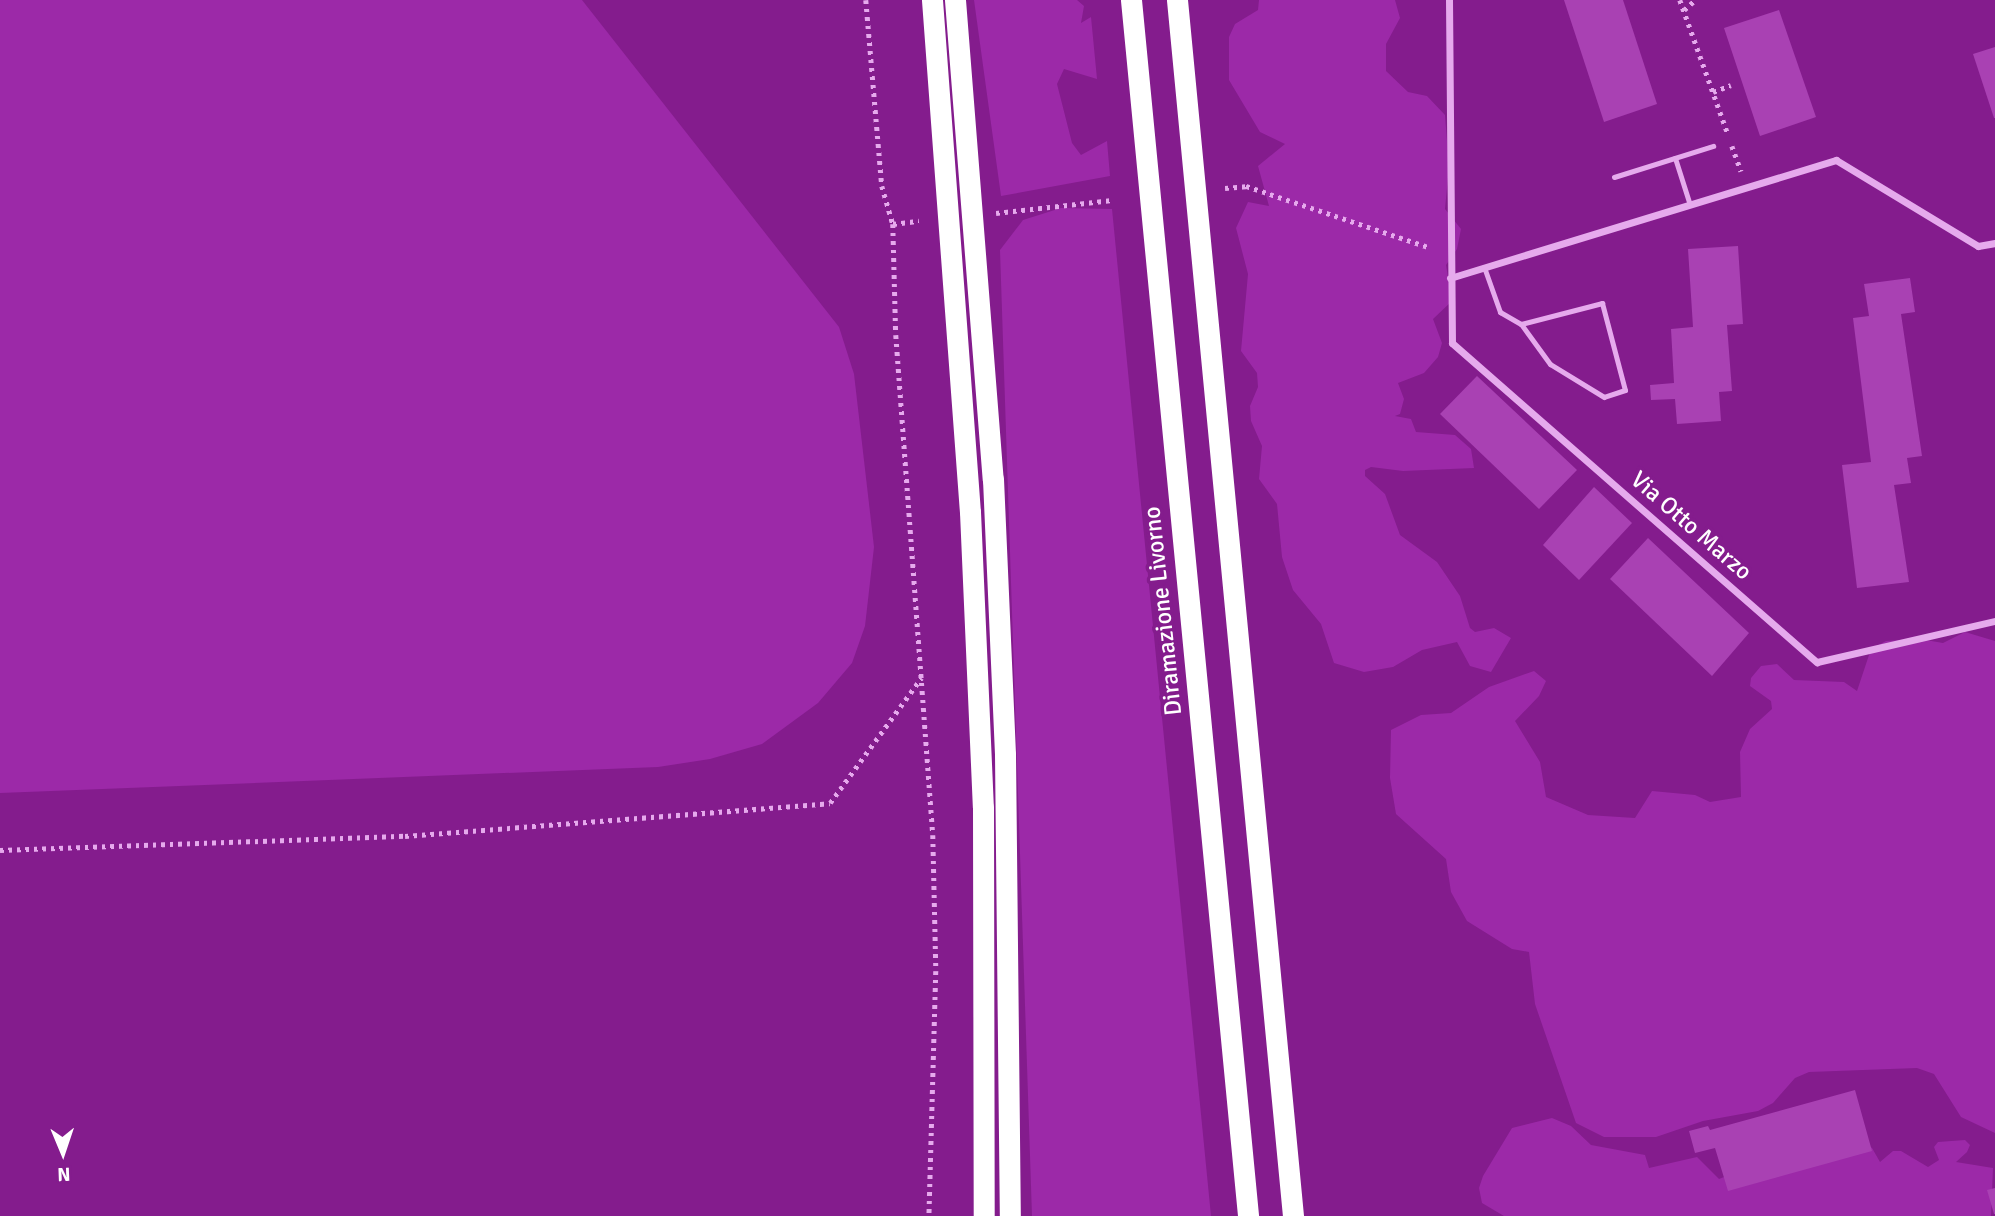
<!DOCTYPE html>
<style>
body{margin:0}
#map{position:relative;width:1995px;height:1216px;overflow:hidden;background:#841c8d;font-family:Signika,sans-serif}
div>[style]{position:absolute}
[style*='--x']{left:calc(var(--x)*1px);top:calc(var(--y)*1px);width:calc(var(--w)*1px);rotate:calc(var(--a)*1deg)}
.green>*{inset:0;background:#9c29a8}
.building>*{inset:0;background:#a941b3}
.path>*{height:4.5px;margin-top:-2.25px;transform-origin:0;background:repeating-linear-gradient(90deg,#e6aaed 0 3.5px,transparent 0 8.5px)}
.lane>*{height:5px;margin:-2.5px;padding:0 2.5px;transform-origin:2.5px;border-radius:2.5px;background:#e6aaed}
.street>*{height:7px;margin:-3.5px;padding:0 3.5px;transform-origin:3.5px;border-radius:3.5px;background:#e6aaed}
.highway>*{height:21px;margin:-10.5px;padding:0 10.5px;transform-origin:10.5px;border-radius:10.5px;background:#fff}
span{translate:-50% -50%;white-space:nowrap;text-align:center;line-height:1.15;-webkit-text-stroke:7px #841c8d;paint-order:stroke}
.street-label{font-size:24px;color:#fff}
.north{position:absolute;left:28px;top:1118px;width:70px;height:70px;-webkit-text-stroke:5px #841c8d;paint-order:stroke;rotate:178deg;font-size:19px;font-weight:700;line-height:28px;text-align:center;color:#fff}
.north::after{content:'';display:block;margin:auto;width:24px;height:32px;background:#fff;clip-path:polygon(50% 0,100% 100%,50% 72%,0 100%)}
</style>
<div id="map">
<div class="green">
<i style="clip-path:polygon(0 0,582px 0,839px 327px,854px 374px,874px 547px,865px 626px,852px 663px,818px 703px,762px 744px,710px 759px,658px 767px,0 793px)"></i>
<i style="clip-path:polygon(974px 0,1077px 0,1084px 6px,1081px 23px,1091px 17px,1097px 79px,1064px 69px,1057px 84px,1072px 143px,1081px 155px,1107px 141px,1110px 176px,1001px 196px)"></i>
<i style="clip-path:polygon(1259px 0,1395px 0,1400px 18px,1386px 44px,1386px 71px,1408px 92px,1427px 96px,1445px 115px,1449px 167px,1445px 209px,1461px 229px,1457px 249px,1446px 265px,1452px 301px,1433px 319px,1442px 343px,1438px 357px,1424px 373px,1398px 383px,1404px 399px,1400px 414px,1395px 416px,1411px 419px,1416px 432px,1455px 435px,1471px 449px,1474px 468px,1403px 471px,1371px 467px,1365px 470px,1365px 476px,1385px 494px,1400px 535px,1437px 562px,1460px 596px,1470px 628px,1475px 632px,1494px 628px,1511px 638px,1491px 672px,1470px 666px,1457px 642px,1422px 650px,1393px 667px,1364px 672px,1334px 663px,1321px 624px,1293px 590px,1282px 557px,1277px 504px,1259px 479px,1262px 446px,1251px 421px,1250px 406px,1258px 387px,1257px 373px,1241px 351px,1248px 274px,1236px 228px,1248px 202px,1269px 206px,1258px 166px,1285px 144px,1260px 132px,1229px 80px,1229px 37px,1235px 24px,1258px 10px)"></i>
<i style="clip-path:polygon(1061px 208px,1112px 209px,1211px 1216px,1032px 1216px,1000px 250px,1023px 220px)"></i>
<i style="clip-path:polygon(1965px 632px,1995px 641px,1995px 1133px,1961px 1117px,1934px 1074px,1917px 1068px,1809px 1072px,1795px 1078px,1773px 1103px,1758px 1111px,1703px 1121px,1656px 1137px,1604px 1137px,1576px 1123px,1535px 1004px,1529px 952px,1512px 949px,1467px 921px,1451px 892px,1446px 859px,1396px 814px,1390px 778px,1391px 730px,1421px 715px,1451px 713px,1489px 687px,1534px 671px,1546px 681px,1539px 696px,1515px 721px,1540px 762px,1546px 797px,1588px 815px,1635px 818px,1652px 791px,1695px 795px,1710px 802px,1741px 797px,1740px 752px,1750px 729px,1772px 709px,1771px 701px,1750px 686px,1751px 678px,1761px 666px,1777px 664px,1794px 680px,1844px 682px,1857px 691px,1871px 649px,1886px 641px,1920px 639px,1943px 643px)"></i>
<i style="clip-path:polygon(1552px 1118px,1571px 1126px,1591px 1145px,1645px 1155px,1649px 1168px,1697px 1157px,1719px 1179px,1757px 1164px,1860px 1139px,1872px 1148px,1880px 1162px,1893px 1151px,1901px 1151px,1928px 1167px,1939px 1160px,1934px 1147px,1938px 1142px,1965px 1140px,1970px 1145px,1967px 1152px,1956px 1162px,1993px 1168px,1991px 1216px,1504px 1216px,1482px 1203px,1479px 1188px,1483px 1176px,1512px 1128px)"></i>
</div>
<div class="building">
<i style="clip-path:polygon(1564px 0,1623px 0,1657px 104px,1604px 122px)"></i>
<i style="clip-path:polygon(1779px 10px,1816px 117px,1760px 136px,1724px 28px)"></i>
<i style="clip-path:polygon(1995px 47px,1995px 118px,1994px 118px,1973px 54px)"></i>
<i style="clip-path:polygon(1738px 246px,1743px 324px,1727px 325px,1732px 391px,1719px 392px,1721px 421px,1677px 424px,1675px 399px,1651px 400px,1650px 385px,1674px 383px,1671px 329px,1693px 327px,1688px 249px)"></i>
<i style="clip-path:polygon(1910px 278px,1915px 312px,1901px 314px,1922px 456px,1907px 458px,1911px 483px,1894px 485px,1909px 582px,1857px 588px,1842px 465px,1871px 462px,1853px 318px,1869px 316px,1864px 284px)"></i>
<i style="clip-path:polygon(1477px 376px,1577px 470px,1539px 509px,1440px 414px)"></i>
<i style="clip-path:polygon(1594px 487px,1632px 523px,1579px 580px,1543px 545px)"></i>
<i style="clip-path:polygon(1648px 538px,1749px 633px,1712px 676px,1610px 579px)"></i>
<i style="clip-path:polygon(1855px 1090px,1872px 1151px,1728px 1191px,1715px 1148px,1695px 1153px,1689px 1131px,1708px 1126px,1710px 1130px)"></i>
<i style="clip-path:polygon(1995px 1188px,1995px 1214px,1994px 1214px,1987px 1190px)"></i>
</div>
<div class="path">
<i style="--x:866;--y:0;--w:187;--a:85.1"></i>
<i style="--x:882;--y:186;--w:40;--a:74"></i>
<i style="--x:893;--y:224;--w:111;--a:88.5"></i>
<i style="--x:896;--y:335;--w:501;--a:85.77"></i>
<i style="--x:933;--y:835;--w:136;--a:88.7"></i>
<i style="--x:936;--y:971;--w:245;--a:91.6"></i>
<i style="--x:1680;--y:0;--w:142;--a:70.3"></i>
<i style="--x:1684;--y:10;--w:15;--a:-42"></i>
<i style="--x:1713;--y:92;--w:19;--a:-21"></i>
<i style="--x:1732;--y:146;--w:27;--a:70"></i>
<i style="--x:1225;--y:188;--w:21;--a:-5"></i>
<i style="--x:1246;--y:186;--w:195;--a:18.5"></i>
<i style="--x:996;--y:213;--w:117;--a:-6.4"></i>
<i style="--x:893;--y:224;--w:26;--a:-7"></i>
<i style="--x:0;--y:850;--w:405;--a:-2"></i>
<i style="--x:405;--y:836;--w:426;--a:-4.4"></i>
<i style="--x:830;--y:803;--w:155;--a:-53.9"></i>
</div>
<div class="lane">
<i style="--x:1675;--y:158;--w:49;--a:72.3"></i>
<i style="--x:1614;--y:177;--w:104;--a:-17.4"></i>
<i style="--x:1484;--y:267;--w:48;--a:70.4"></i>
<i style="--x:1500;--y:312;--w:24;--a:30"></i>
<i style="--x:1521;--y:324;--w:84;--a:-14.5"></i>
<i style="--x:1602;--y:303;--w:90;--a:75.2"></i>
<i style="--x:1625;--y:390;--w:22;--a:162"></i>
<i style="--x:1604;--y:397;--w:63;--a:-148.6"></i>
<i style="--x:1550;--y:364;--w:49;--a:-125.9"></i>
</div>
<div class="street">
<i style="--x:1449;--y:0;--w:343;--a:89.5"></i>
<i style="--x:1452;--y:343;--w:485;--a:41.2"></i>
<i style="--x:1817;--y:662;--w:183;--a:-13"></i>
<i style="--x:1450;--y:278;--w:404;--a:-17"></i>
<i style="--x:1836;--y:160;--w:166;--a:31.2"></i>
<i style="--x:1978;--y:246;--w:17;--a:-10"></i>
</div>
<div class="highway">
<i style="--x:932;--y:0;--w:513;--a:85.76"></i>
<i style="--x:970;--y:512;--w:295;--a:87.5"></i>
<i style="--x:983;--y:807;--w:409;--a:89.9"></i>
<i style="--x:955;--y:0;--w:481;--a:85.5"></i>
<i style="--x:993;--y:479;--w:275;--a:87.5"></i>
<i style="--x:1005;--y:754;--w:462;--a:89.4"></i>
<i style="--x:1131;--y:0;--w:1222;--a:84.5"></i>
<i style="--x:1177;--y:0;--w:1222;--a:84.55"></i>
</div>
<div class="street-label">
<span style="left:1691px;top:526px;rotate:41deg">Via Otto Marzo</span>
<span style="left:1163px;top:611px;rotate:-96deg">Diramazione Livorno</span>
</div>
<div class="north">N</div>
</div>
